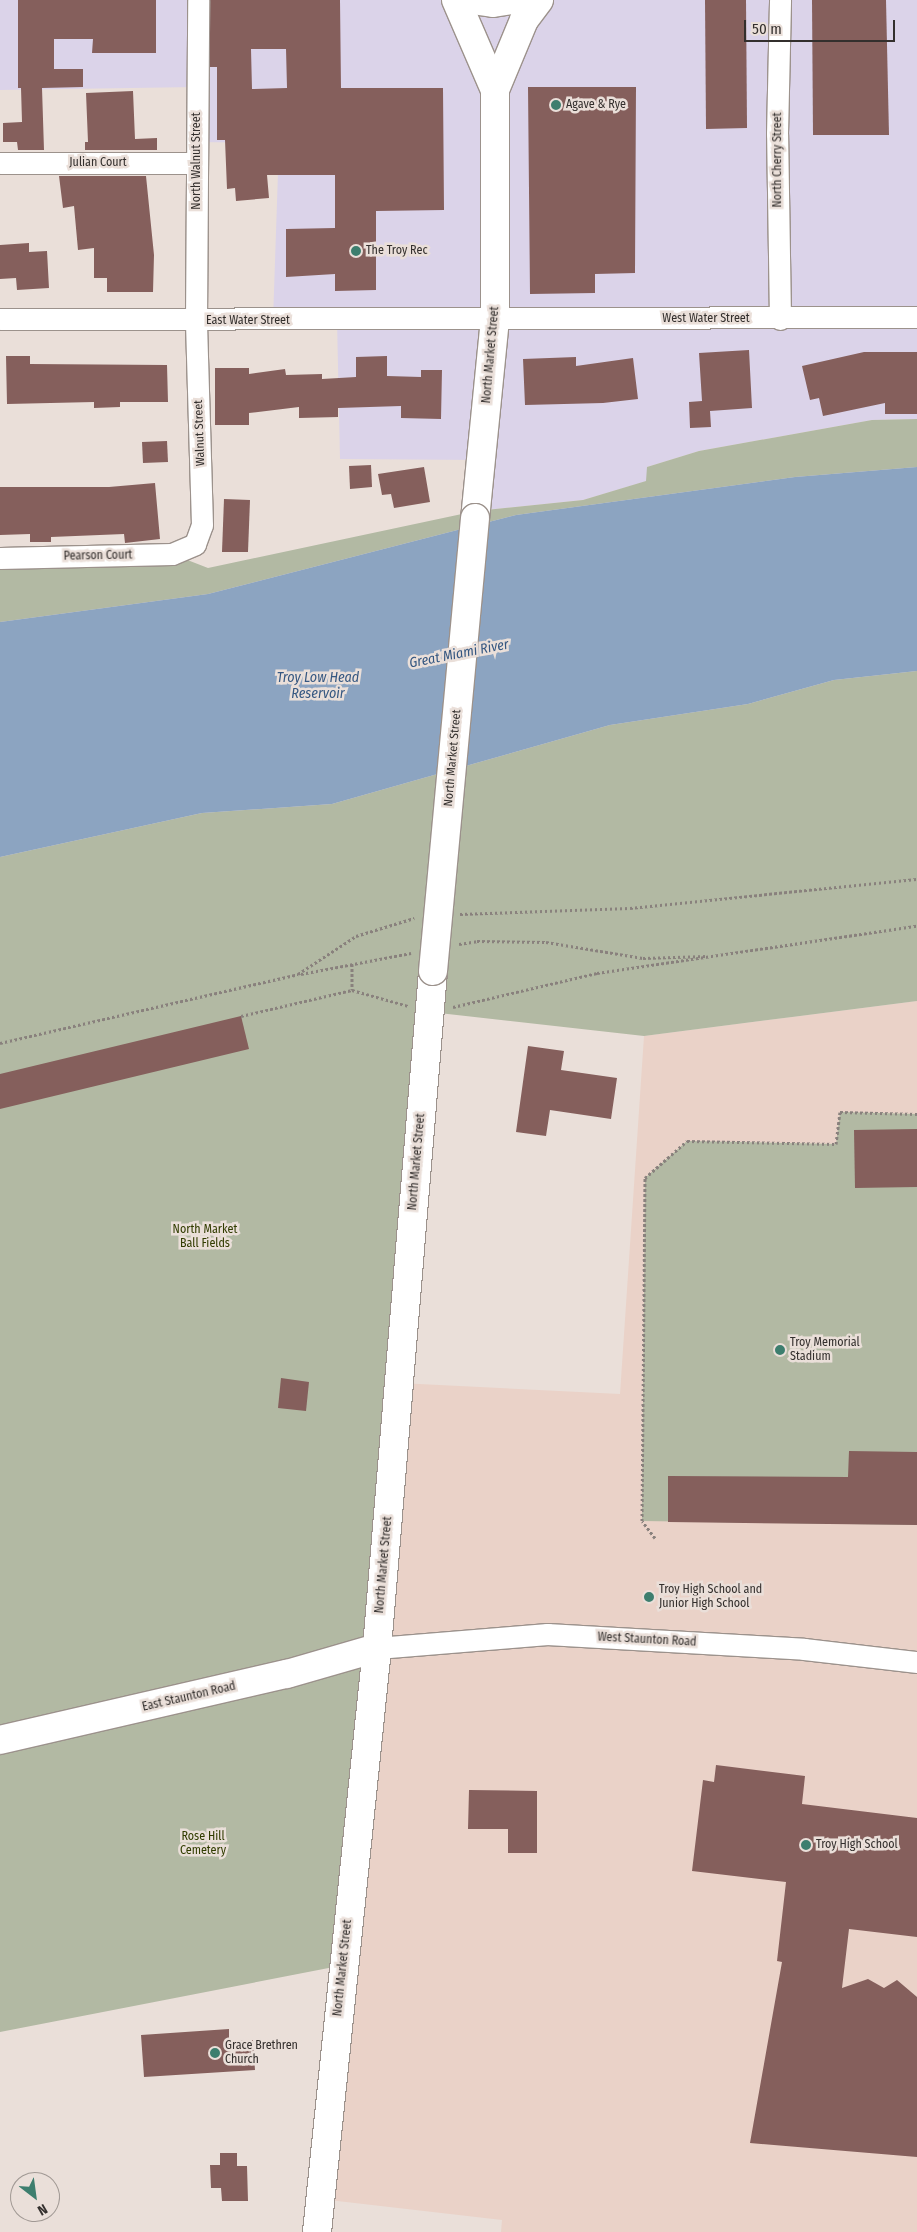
<!DOCTYPE html>
<style>
body{margin:0}
#map{position:relative;width:917px;height:2232px;overflow:hidden;background:#eadfd9;font-family:"Fira Sans Condensed",sans-serif}
div>[style]{position:absolute}
[style*='--x']{left:calc(var(--x)*1px);top:calc(var(--y)*1px);width:calc(var(--w)*1px);rotate:calc(var(--a)*1deg)}
.commercial>*{inset:0;background:#dbd3e9}
.education>*{inset:0;background:#ead2c8}
.green>*{inset:0;background:#b2b9a3}
.water>*{inset:0;background:#8ca4c1}
.building>*{inset:0;background:#855f5c}
.path>*{height:3px;margin-top:-1.5px;transform-origin:0;background:repeating-linear-gradient(90deg,#89817d 0 2.5px,transparent 0 5px)}
.roads{filter:drop-shadow(1px 0 #9c928c) drop-shadow(-1px 0 #9c928c) drop-shadow(0 1px #9c928c) drop-shadow(0 -1px #9c928c)}
.street>*{height:21px;margin:-10.5px;padding:0 10.5px;transform-origin:10.5px;border-radius:10.5px;background:#fff}
.secondary>*{height:28px;margin:-14px;padding:0 14px;transform-origin:14px;border-radius:14px;background:#fff}
.primary>*{height:28px;margin:-14px;padding:0 14px;transform-origin:14px;border-radius:14px;background:#fff}
.bridges{filter:drop-shadow(1px 0 #9c928c) drop-shadow(-1px 0 #9c928c) drop-shadow(0 1px #9c928c) drop-shadow(0 -1px #9c928c)}
.secondary-bridge>*{height:28px;margin:-14px;padding:0 14px;transform-origin:14px;border-radius:14px;background:#fff}
.dots>*{width:14px;height:14px;translate:-50% -50%;box-sizing:border-box;border:2px solid #eadfd9;border-radius:50%}
span{translate:-50% -50%;white-space:nowrap;text-align:center;line-height:1.15;-webkit-text-stroke:5px #eadfd9;paint-order:stroke}
.poi-label{font-size:12px;color:#332f2d}
.left{translate:0 -50%;text-align:left}
.street-label{font-size:12px;color:#332f2d}
.park-label{font-size:12px;color:#313c00}
.water-label{font-size:14px;color:#355781;font-style:italic}
.north{position:absolute;left:10px;top:2172px;width:50px;height:50px;box-sizing:border-box;background:#eadfd9;border:1px solid #a19994;border-radius:50%;rotate:150deg;font-size:14px;font-weight:700;line-height:20px;text-align:center;color:#332f2d}
.north::after{content:'';display:block;margin:auto;width:18px;height:22px;background:#3d7e6e;clip-path:polygon(50% 0,100% 100%,50% 72%,0 100%)}
.scale{position:absolute;left:744px;top:20px;width:151px;height:22px;box-sizing:border-box;border:2px solid #332f2d;border-top:0;padding-left:6px;font-size:15px;line-height:18px;white-space:nowrap;color:#332f2d;-webkit-text-stroke:4px #eadfd9;paint-order:stroke}
</style>
<div id="map">
<div class="commercial">
<i style="clip-path:polygon(0 0,917px 0,917px 419px,872px 420px,699px 451px,647px 467px,647px 481px,583px 500px,476px 511px,481px 460px,340px 459px,337px 320px,273px 321px,279px 143px,197px 142px,197px 87px,0 90px)"></i>
</div>
<div class="education">
<i style="clip-path:polygon(917px 1001px,917px 2232px,501px 2232px,502px 2220px,320px 2199px,399px 1383px,620px 1394px,644px 1036px)"></i>
</div>
<div class="green">
<i style="clip-path:polygon(917px 419px,917px 467px,795px 477px,516px 515px,208px 594px,0 622px,0 558px,172px 554px,208px 568px,476px 511px,583px 500px,646px 481px,647px 467px,699px 451px,872px 420px)"></i>
<i style="clip-path:polygon(917px 671px,917px 1001px,644px 1036px,430px 1012px,344px 1965px,0 2032px,0 857px,202px 813px,332px 804px,610px 725px,748px 704px,834px 680px)"></i>
<i style="clip-path:polygon(840px 1112px,917px 1114px,917px 1525px,642px 1521px,645px 1178px,687px 1141px,836px 1144px)"></i>
</div>
<div class="water">
<i style="clip-path:polygon(917px 467px,917px 671px,834px 680px,748px 704px,610px 725px,332px 804px,202px 813px,0 857px,0 622px,208px 594px,516px 515px,795px 477px)"></i>
</div>
<div class="building">
<i style="clip-path:polygon(18px 0,156px 0,156px 53px,92px 53px,93px 39px,54px 39px,54px 69px,83px 69px,83px 87px,42px 88px,44px 150px,18px 150px,17px 142px,3px 142px,3px 123px,22px 122px,21px 88px,18px 88px)"></i>
<i style="clip-path:polygon(evenodd,210px 0,340px 0,341px 88px,443px 88px,444px 210px,376px 211px,376px 290px,335px 291px,335px 274px,286px 277px,286px 229px,335px 228px,335px 175px,267px 175px,269px 198px,236px 201px,235px 188px,227px 189px,225px 140px,217px 140px,217px 67px,210px 67px,210px 0,251px 49px,286px 49px,287px 88px,252px 89px,251px 49px)"></i>
<i style="clip-path:polygon(705px 0,746px 0,747px 128px,706px 129px)"></i>
<i style="clip-path:polygon(812px 0,886px 0,889px 135px,813px 135px)"></i>
<i style="clip-path:polygon(528px 87px,636px 87px,635px 273px,595px 274px,595px 293px,530px 294px)"></i>
<i style="clip-path:polygon(133px 91px,135px 139px,157px 138px,157px 150px,85px 150px,85px 142px,88px 142px,86px 93px)"></i>
<i style="clip-path:polygon(59px 176px,146px 176px,154px 255px,153px 292px,107px 292px,107px 278px,94px 278px,94px 248px,78px 250px,74px 206px,63px 208px)"></i>
<i style="clip-path:polygon(29px 243px,29px 252px,47px 251px,49px 288px,17px 290px,16px 278px,0 279px,0 245px)"></i>
<i style="clip-path:polygon(749px 350px,752px 408px,710px 411px,711px 427px,690px 428px,689px 402px,702px 401px,699px 353px)"></i>
<i style="clip-path:polygon(864px 352px,917px 352px,917px 414px,885px 414px,885px 403px,823px 416px,819px 398px,810px 400px,802px 366px)"></i>
<i style="clip-path:polygon(6px 356px,30px 356px,30px 364px,167px 365px,168px 402px,120px 402px,120px 407px,94px 408px,94px 402px,7px 404px)"></i>
<i style="clip-path:polygon(387px 356px,387px 376px,421px 377px,421px 370px,442px 370px,441px 419px,401px 418px,401px 406px,338px 408px,338px 417px,299px 418px,299px 407px,249px 413px,249px 425px,215px 425px,215px 368px,249px 368px,249px 374px,285px 369px,286px 375px,322px 374px,322px 379px,356px 377px,356px 357px)"></i>
<i style="clip-path:polygon(576px 357px,576px 366px,633px 358px,638px 399px,603px 403px,525px 405px,523px 359px)"></i>
<i style="clip-path:polygon(167px 441px,168px 462px,143px 463px,142px 442px)"></i>
<i style="clip-path:polygon(371px 465px,372px 487px,350px 489px,349px 466px)"></i>
<i style="clip-path:polygon(424px 467px,430px 502px,394px 508px,391px 494px,382px 495px,378px 474px)"></i>
<i style="clip-path:polygon(155px 483px,160px 539px,125px 543px,124px 534px,51px 537px,51px 542px,30px 542px,30px 534px,0 535px,0 487px,109px 487px)"></i>
<i style="clip-path:polygon(224px 499px,250px 500px,248px 552px,222px 552px)"></i>
<i style="clip-path:polygon(241px 1016px,249px 1049px,0 1109px,0 1074px)"></i>
<i style="clip-path:polygon(528px 1046px,564px 1051px,561px 1070px,617px 1078px,611px 1119px,550px 1110px,546px 1136px,516px 1132px)"></i>
<i style="clip-path:polygon(917px 1129px,917px 1187px,855px 1188px,854px 1130px)"></i>
<i style="clip-path:polygon(281px 1378px,309px 1382px,306px 1411px,278px 1408px)"></i>
<i style="clip-path:polygon(849px 1451px,917px 1452px,917px 1525px,668px 1522px,668px 1476px,848px 1477px)"></i>
<i style="clip-path:polygon(716px 1765px,805px 1776px,802px 1804px,917px 1818px,917px 1937px,849px 1929px,842px 1988px,868px 1979px,884px 1988px,897px 1980px,917px 1997px,917px 2157px,750px 2143px,782px 1962px,777px 1961px,786px 1882px,692px 1871px,703px 1780px,714px 1782px)"></i>
<i style="clip-path:polygon(469px 1790px,537px 1791px,537px 1853px,508px 1853px,508px 1829px,468px 1829px)"></i>
<i style="clip-path:polygon(229px 2029px,229px 2041px,253px 2040px,255px 2070px,144px 2077px,141px 2035px)"></i>
<i style="clip-path:polygon(220px 2153px,237px 2153px,237px 2166px,247px 2166px,248px 2201px,222px 2201px,221px 2188px,211px 2188px,210px 2165px,220px 2165px)"></i>
</div>
<div class="path">
<i style="--x:460;--y:914;--w:170;--a:-2"></i>
<i style="--x:630;--y:908;--w:288;--a:-5.8"></i>
<i style="--x:459;--y:944;--w:18;--a:-9"></i>
<i style="--x:477;--y:941;--w:69;--a:0.8"></i>
<i style="--x:546;--y:942;--w:98;--a:9.4"></i>
<i style="--x:643;--y:958;--w:63;--a:-1.8"></i>
<i style="--x:352;--y:964;--w:26;--a:90"></i>
<i style="--x:301;--y:974;--w:112;--a:-10.8"></i>
<i style="--x:453;--y:1007;--w:148;--a:-13.3"></i>
<i style="--x:597;--y:973;--w:323;--a:-8.4"></i>
<i style="--x:241;--y:1016;--w:114;--a:-13.2"></i>
<i style="--x:352;--y:990;--w:58;--a:15.9"></i>
<i style="--x:0;--y:1043;--w:306;--a:-13"></i>
<i style="--x:298;--y:974;--w:69;--a:-33.2"></i>
<i style="--x:356;--y:936;--w:61;--a:-17.2"></i>
<i style="--x:655;--y:1538;--w:21;--a:-127"></i>
<i style="--x:642;--y:1521;--w:343;--a:-89.5"></i>
<i style="--x:645;--y:1178;--w:56;--a:-41.4"></i>
<i style="--x:687;--y:1141;--w:149;--a:1.2"></i>
<i style="--x:836;--y:1144;--w:32;--a:-83"></i>
<i style="--x:840;--y:1112;--w:77;--a:1.5"></i>
</div>
<div class="roads">
<div class="street">
<i style="--x:0;--y:163;--w:197;--a:0"></i>
<i style="--x:0;--y:319;--w:917;--a:-0.12"></i>
<i style="--x:780;--y:319;--w:185;--a:-90.9"></i>
<i style="--x:777;--y:134;--w:134;--a:-88.7"></i>
<i style="--x:0;--y:558;--w:172;--a:-1.3"></i>
<i style="--x:172;--y:554;--w:25;--a:-23"></i>
<i style="--x:195;--y:544;--w:20;--a:-70"></i>
<i style="--x:202;--y:525;--w:204;--a:-91.7"></i>
<i style="--x:196;--y:321;--w:321;--a:-89.6"></i>
<i style="--x:377;--y:1648;--w:171;--a:-4.7"></i>
<i style="--x:547;--y:1634;--w:257;--a:3.3"></i>
<i style="--x:804;--y:1649;--w:114;--a:6.6"></i>
</div>
<div class="secondary">
<i style="--x:456;--y:0;--w:98;--a:66.6"></i>
<i style="--x:495;--y:90;--w:229;--a:90"></i>
<i style="--x:495;--y:319;--w:200;--a:95.7"></i>
<i style="--x:495;--y:90;--w:76;--a:-67.5"></i>
<i style="--x:524;--y:20;--w:25;--a:-53"></i>
<i style="--x:0;--y:1740;--w:294;--a:-13"></i>
<i style="--x:287;--y:1674;--w:94;--a:-16.1"></i>
<i style="--x:317;--y:2232;--w:587;--a:-84.13"></i>
<i style="--x:377;--y:1648;--w:679;--a:-85.27"></i>
</div>
<div class="primary">
<i style="--x:472;--y:0;--w:21;--a:8"></i>
<i style="--x:493;--y:3;--w:18;--a:-9"></i>
</div>
</div>
<div class="bridges">
<div class="secondary-bridge">
<i style="--x:433;--y:971;--w:455;--a:-84.7"></i>
</div>
</div>
<div class="dots">
<i style="left:556px;top:105px;background:#3d7e6e"></i>
<i style="left:356px;top:251px;background:#3d7e6e"></i>
<i style="left:780px;top:1350px;background:#3d7e6e"></i>
<i style="left:649px;top:1597px;background:#3d7e6e"></i>
<i style="left:806px;top:1845px;background:#3d7e6e"></i>
<i style="left:215px;top:2053px;background:#3d7e6e"></i>
</div>
<div class="poi-label">
<span class="left" style="left:566px;top:105px">Agave &amp; Rye</span>
<span class="left" style="left:366px;top:251px">The Troy Rec</span>
<span class="left" style="left:790px;top:1350px">Troy Memorial<br>Stadium</span>
<span class="left" style="left:659px;top:1597px">Troy High School and<br>Junior High School</span>
<span class="left" style="left:816px;top:1845px">Troy High School</span>
<span class="left" style="left:225px;top:2053px">Grace Brethren<br>Church</span>
</div>
<div class="street-label">
<span style="left:778px;top:160px;rotate:-90deg">North Cherry Street</span>
<span style="left:197px;top:161px;rotate:-90deg">North Walnut Street</span>
<span style="left:98px;top:163px">Julian Court</span>
<span style="left:706px;top:319px">West Water Street</span>
<span style="left:248px;top:321px">East Water Street</span>
<span style="left:491px;top:355px;rotate:-85deg">North Market Street</span>
<span style="left:200px;top:433px;rotate:-92deg">Walnut Street</span>
<span style="left:98px;top:556px;rotate:-1deg">Pearson Court</span>
<span style="left:453px;top:758px;rotate:-85deg">North Market Street</span>
<span style="left:417px;top:1162px;rotate:-85deg">North Market Street</span>
<span style="left:384px;top:1565px;rotate:-85deg">North Market Street</span>
<span style="left:647px;top:1640px;rotate:3deg">West Staunton Road</span>
<span style="left:189px;top:1697px;rotate:-13deg">East Staunton Road</span>
<span style="left:343px;top:1968px;rotate:-84deg">North Market Street</span>
</div>
<div class="park-label">
<span style="left:205px;top:1237px">North Market<br>Ball Fields</span>
<span style="left:203px;top:1844px">Rose Hill<br>Cemetery</span>
</div>
<div class="water-label">
<span style="left:459px;top:654px;rotate:-11deg">Great Miami River</span>
<span style="left:318px;top:686px">Troy Low Head<br>Reservoir</span>
</div>
<div class="north">N</div>
<div class="scale">50 m</div>
</div>
